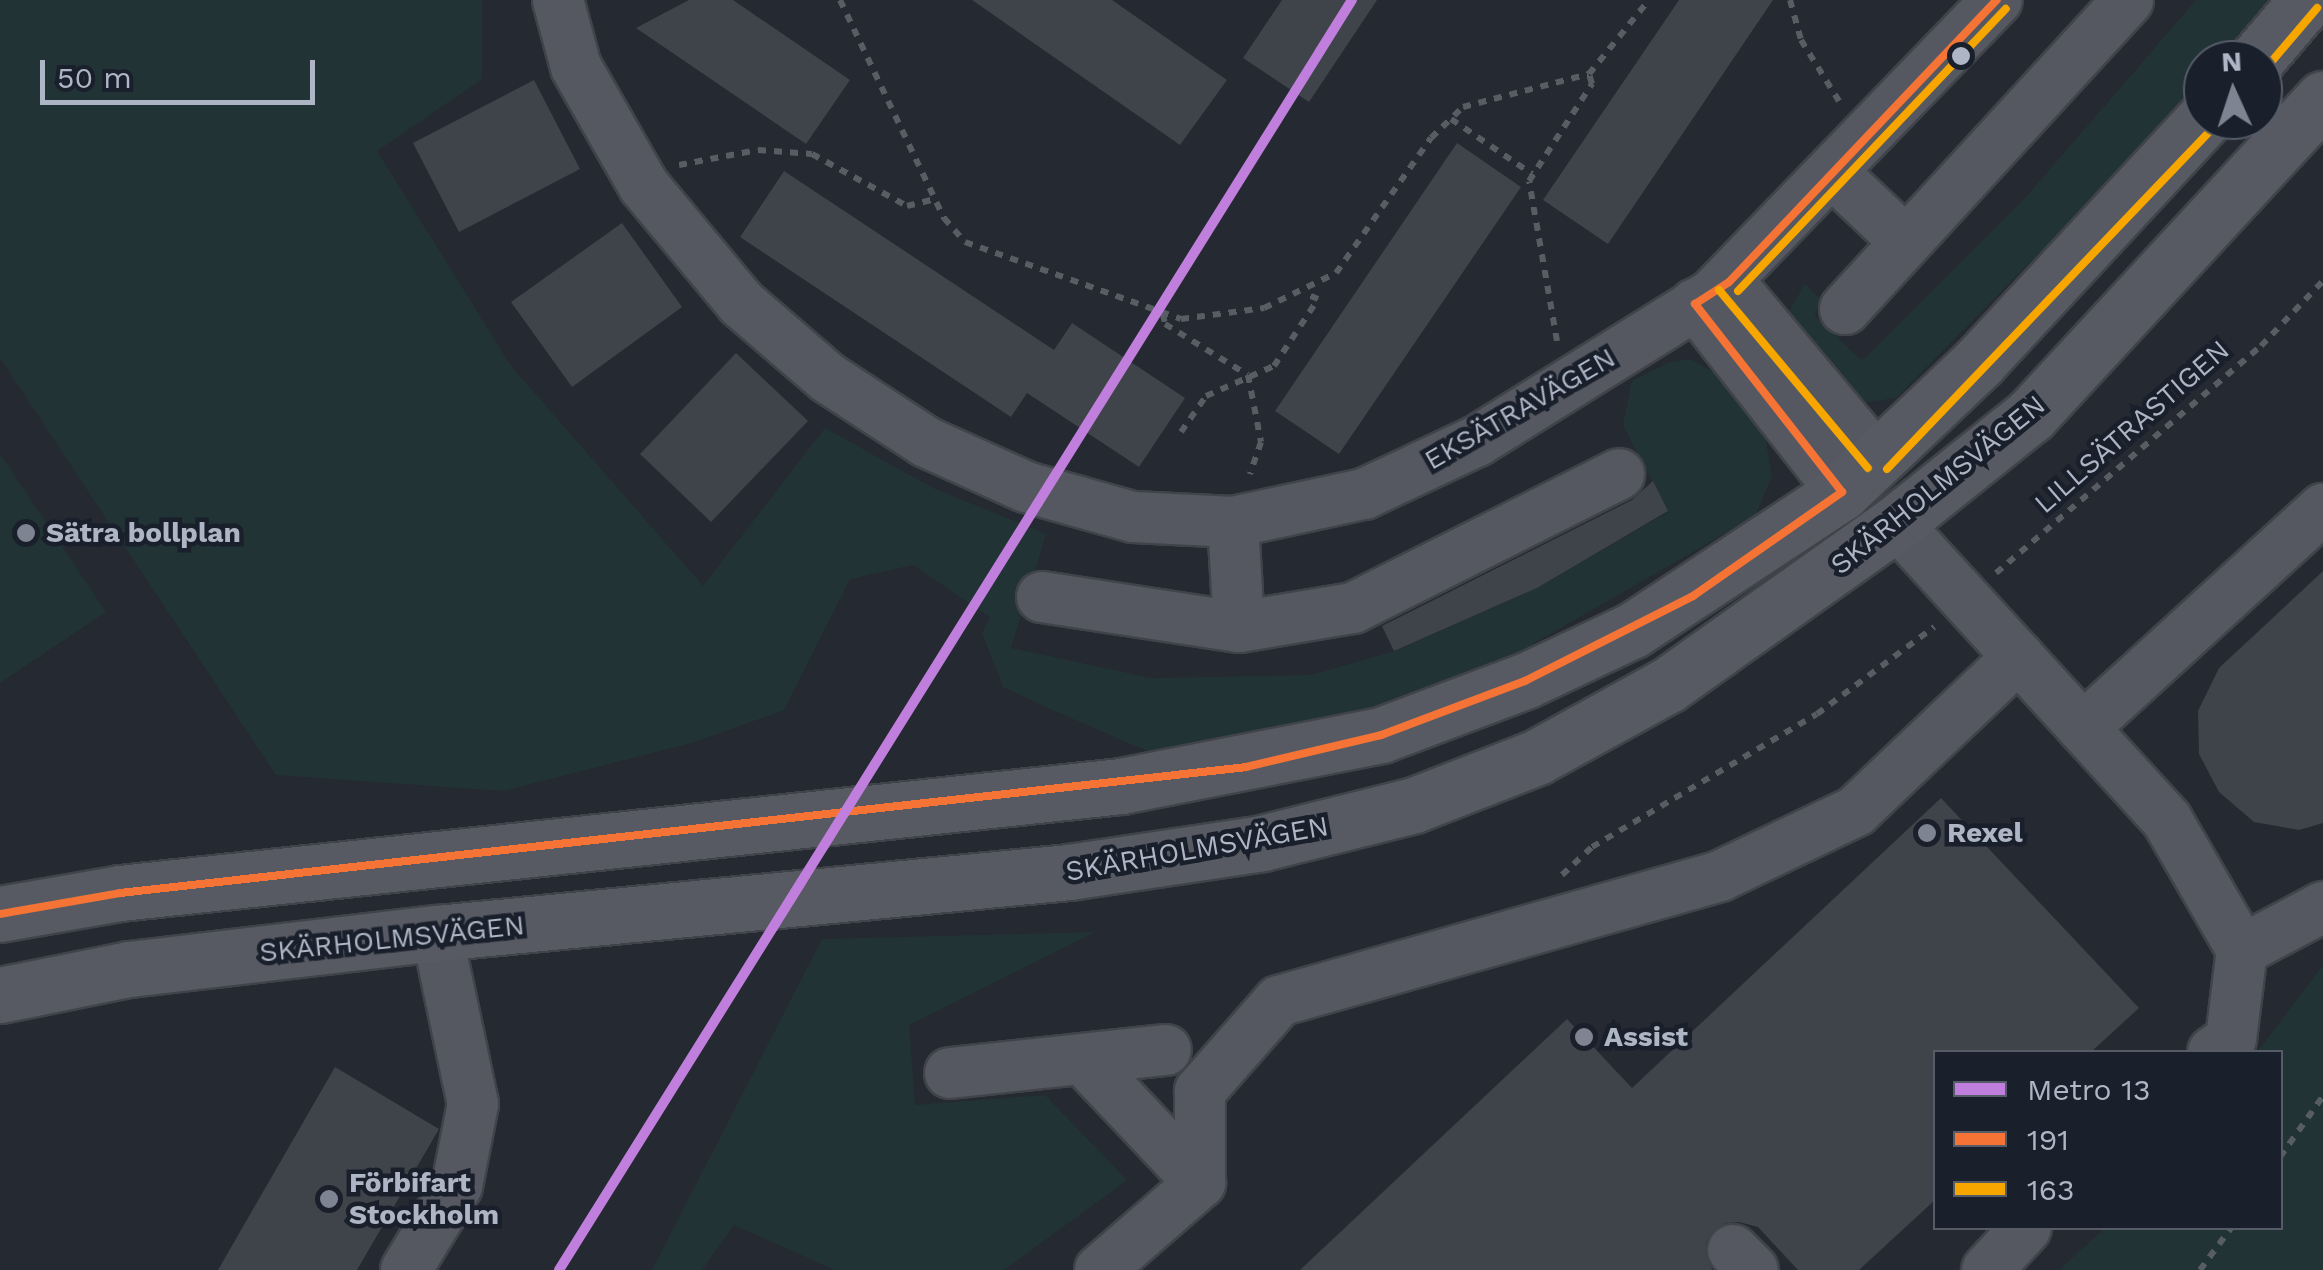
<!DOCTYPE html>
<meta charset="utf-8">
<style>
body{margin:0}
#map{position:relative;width:2323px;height:1270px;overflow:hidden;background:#252931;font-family:"Work Sans",sans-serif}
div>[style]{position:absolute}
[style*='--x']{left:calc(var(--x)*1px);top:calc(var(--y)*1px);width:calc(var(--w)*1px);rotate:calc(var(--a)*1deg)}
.green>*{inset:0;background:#223336}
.building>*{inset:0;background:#3f434a}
.path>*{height:6px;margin-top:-3px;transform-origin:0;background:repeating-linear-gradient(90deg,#585c63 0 8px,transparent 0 16px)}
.roads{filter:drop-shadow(2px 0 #40444a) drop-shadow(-2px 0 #40444a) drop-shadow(0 2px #40444a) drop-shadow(0 -2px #40444a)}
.minor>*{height:50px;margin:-25px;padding:0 25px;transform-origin:25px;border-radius:25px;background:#555860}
.major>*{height:55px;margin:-27.5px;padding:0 27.5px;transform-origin:27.5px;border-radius:27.5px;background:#575a62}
.bus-1>*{height:8px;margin:-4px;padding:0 4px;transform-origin:4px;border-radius:4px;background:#f57335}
.bus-2>*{height:8px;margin:-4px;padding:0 4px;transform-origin:4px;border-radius:4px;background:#f7a600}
.metro-1>*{height:10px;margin:-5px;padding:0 5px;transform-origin:5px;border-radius:5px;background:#c07fdc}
.dots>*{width:28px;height:28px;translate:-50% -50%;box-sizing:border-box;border:5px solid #19202b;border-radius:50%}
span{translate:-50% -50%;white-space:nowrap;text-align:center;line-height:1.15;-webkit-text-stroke:9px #19202b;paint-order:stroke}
.street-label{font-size:28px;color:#aeb5c4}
.poi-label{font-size:28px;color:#aeb5c4;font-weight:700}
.left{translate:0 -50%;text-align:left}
.legend{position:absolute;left:1933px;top:1050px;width:350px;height:180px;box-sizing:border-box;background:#19202b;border:2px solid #555c68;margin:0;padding:12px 18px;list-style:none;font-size:30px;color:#aeb5c4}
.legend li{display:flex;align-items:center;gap:20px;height:50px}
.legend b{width:50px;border:2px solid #555c68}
.north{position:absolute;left:2183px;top:40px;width:100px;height:100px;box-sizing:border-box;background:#19202b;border:2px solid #555c68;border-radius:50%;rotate:357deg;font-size:28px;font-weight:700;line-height:40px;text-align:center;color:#aeb5c4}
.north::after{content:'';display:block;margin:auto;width:35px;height:45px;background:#7e8491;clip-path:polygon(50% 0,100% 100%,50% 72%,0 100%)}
.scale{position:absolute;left:40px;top:60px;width:275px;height:45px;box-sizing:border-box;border:5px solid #aeb5c4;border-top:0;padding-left:12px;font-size:30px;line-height:35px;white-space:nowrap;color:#aeb5c4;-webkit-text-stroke:8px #19202b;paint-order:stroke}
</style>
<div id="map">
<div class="green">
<i style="clip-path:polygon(0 0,482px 0,482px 79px,377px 151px,511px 366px,703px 586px,825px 428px,933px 488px,1046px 534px,1011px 648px,1151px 678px,1311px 675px,1395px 651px,1537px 588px,1668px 512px,1623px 425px,1632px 381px,1670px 362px,1690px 359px,1739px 386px,1761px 413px,1772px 476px,1755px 516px,1498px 664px,1419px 696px,1281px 734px,1154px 754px,1048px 708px,1003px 687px,982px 633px,990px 617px,913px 565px,850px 579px,784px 710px,695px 742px,503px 791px,276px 775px,0 358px)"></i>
<i style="clip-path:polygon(2196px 0,2272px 0,2218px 60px,2203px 60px,2203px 77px,2090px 202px,1896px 398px,1862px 403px,1791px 339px,1788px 313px,1805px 284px,1823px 302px,1814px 315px,1862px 361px,2026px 197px)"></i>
<i style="clip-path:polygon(0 454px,106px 612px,0 683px)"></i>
<i style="clip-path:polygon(1095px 932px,909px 1025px,915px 1105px,1045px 1095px,1127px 1180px,1004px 1270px,835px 1270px,734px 1225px,702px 1270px,652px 1270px,822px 939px)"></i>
<i style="clip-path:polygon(2323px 965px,2323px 1270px,2059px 1270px,2105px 1228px,2280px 1228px,2280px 1052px,2257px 1052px)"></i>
</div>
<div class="building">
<i style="clip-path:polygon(689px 0,733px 0,850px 80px,806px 144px,636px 28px)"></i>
<i style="clip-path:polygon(972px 0,1112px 0,1227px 80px,1180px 145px)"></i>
<i style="clip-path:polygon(1282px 0,1377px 0,1309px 102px,1243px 58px)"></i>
<i style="clip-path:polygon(1679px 0,1773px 0,1608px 244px,1543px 200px)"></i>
<i style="clip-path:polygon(534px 80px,580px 169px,459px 232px,413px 143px)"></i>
<i style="clip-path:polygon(1457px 143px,1521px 187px,1339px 454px,1275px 411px)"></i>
<i style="clip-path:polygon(784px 171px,1054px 350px,1072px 323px,1185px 398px,1139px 467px,1027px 393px,1011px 417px,740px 237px)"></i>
<i style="clip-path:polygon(622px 223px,682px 307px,572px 387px,511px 302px)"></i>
<i style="clip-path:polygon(736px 353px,808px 421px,711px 522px,640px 454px)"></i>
<i style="clip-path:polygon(1653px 481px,1668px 511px,1537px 588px,1394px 651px,1382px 626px,1632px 500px)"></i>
<i style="clip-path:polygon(2323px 571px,2323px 823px,2299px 830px,2254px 822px,2219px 792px,2199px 754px,2198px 711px,2219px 668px)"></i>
<i style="clip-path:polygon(1941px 798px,2139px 1008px,2091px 1052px,1936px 1052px,1936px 1199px,1859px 1270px,1798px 1270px,1758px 1227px,1739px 1222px,1725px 1223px,1706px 1242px,1712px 1270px,1300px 1270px,1567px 1019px,1632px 1088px)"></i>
<i style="clip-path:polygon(335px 1067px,439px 1129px,357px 1270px,218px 1270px)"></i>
</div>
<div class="path">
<i style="--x:840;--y:0;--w:242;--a:64.5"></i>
<i style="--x:944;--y:218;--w:32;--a:49"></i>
<i style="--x:965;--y:242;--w:229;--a:19.6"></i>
<i style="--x:1181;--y:319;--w:84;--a:-7.5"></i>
<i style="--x:1264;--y:308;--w:80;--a:-25.9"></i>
<i style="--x:1336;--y:273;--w:165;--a:-54.9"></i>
<i style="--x:1431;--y:138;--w:45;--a:-44.1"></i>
<i style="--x:1463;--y:107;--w:130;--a:-14.7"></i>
<i style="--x:1589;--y:74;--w:95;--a:-51"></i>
<i style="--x:1790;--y:0;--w:41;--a:74.6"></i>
<i style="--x:1801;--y:40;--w:72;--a:58.1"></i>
<i style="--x:1451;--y:119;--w:98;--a:34.2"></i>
<i style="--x:679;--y:165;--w:80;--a:-10.8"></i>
<i style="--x:758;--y:150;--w:54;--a:4.2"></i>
<i style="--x:812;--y:154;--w:108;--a:28.7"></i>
<i style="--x:907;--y:206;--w:29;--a:-14"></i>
<i style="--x:1163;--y:314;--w:10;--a:79"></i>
<i style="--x:1165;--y:324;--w:97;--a:31.6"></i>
<i style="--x:1248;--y:375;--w:68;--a:79"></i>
<i style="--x:1261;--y:442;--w:34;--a:109"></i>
<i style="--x:1557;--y:341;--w:162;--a:-99.9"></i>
<i style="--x:1529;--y:181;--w:116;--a:-57"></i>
<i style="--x:1592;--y:84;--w:10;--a:-107"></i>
<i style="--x:1181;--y:432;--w:44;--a:-55.2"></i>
<i style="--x:1206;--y:396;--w:74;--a:-23.8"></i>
<i style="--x:1274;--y:366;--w:80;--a:-56.7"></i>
<i style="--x:1318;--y:299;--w:13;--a:-157"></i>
<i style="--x:1996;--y:573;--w:349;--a:-40.6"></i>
<i style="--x:2261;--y:346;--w:90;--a:-46.4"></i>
<i style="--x:1562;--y:875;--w:41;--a:-43"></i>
<i style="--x:1592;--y:847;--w:261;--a:-30.6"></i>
<i style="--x:1817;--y:714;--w:146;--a:-36.6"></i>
<i style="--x:2280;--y:1157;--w:75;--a:-54.8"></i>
<i style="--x:2200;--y:1270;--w:52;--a:-53.6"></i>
</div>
<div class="roads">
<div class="minor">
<i style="--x:558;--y:0;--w:69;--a:75"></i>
<i style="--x:576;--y:67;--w:137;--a:60.3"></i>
<i style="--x:644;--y:186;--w:152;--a:50.3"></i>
<i style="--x:741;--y:303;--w:115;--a:40.8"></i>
<i style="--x:828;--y:378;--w:117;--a:33.1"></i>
<i style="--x:926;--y:442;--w:110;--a:24.2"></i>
<i style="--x:1026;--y:487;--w:111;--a:15.7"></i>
<i style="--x:1133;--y:517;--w:100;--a:2.9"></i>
<i style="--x:1233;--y:522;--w:134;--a:-12.1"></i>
<i style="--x:1364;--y:494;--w:125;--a:-25.1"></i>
<i style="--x:1477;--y:441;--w:277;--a:-31.9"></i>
<i style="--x:1712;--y:295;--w:410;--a:-46"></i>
<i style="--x:1835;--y:175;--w:93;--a:43.3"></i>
<i style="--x:1729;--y:282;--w:232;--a:50.1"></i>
<i style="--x:1695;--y:304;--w:239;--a:52"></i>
<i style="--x:1845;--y:309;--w:419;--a:-47.5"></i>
<i style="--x:1233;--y:522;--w:105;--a:86.7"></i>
<i style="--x:1896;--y:523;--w:402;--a:47.6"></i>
<i style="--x:2167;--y:820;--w:150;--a:60"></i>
<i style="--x:1042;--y:597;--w:199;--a:8.7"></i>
<i style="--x:1239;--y:627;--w:116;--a:-9.5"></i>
<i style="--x:1353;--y:608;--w:298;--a:-26.7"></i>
<i style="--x:2083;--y:728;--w:325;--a:-42.4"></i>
<i style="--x:2242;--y:950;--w:92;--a:-28"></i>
<i style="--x:2213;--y:1052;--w:22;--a:-36"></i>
<i style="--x:2231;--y:1039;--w:90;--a:-83"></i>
<i style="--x:1083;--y:1059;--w:170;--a:46.7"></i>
<i style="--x:950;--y:1073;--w:217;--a:-6.1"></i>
<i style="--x:1733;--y:1250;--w:28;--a:45"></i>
<i style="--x:406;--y:1270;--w:98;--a:-58.7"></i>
<i style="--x:457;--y:1186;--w:84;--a:-79"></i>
<i style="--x:473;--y:1104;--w:175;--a:-101.9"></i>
<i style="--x:1100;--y:1270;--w:133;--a:-41"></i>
<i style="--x:1200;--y:1183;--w:92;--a:-90"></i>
<i style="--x:1200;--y:1091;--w:120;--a:-48.7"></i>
<i style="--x:1279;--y:1001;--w:458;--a:-15.8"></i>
<i style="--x:1720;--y:876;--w:151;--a:-25.5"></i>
<i style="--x:1856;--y:811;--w:224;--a:-43.5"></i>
<i style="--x:1987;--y:1270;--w:57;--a:-47.1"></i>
</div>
<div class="major">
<i style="--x:2256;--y:60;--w:79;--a:-49.6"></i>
<i style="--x:0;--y:914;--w:122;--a:-9.9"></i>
<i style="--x:120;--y:893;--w:1007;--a:-6.1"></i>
<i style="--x:1121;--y:786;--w:265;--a:-11.1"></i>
<i style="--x:1381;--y:735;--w:154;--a:-20.6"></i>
<i style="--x:1525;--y:681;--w:119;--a:-25.3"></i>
<i style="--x:1633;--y:630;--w:250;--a:-33.4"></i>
<i style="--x:1842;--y:492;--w:189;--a:-43.5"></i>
<i style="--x:1979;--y:362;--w:330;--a:-47.2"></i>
<i style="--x:0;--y:995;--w:132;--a:-11.4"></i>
<i style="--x:129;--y:969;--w:310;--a:-6.7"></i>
<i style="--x:437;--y:933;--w:635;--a:-5.51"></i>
<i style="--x:1069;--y:872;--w:195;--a:-8.5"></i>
<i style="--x:1262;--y:843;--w:157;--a:-14"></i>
<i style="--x:1414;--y:805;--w:132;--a:-21.3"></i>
<i style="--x:1537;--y:757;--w:149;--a:-28.8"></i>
<i style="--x:1668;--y:685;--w:280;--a:-35.4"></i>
<i style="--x:1896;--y:523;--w:173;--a:-38.7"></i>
<i style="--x:2031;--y:415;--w:430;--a:-47.3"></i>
</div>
</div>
<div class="bus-1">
<i style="--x:0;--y:914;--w:122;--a:-9.9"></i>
<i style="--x:120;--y:893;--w:1133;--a:-6.38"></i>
<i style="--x:1246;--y:767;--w:139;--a:-13.3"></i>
<i style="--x:1381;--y:735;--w:154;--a:-20.6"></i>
<i style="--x:1525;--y:681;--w:188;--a:-26.8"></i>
<i style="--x:1693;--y:596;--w:182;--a:-34.9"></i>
<i style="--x:1842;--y:492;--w:239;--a:-128"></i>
<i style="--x:1695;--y:304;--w:40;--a:-32.9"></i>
<i style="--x:1729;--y:282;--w:389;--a:-46.5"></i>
</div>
<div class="bus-2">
<i style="--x:2266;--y:68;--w:79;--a:-49.6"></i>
<i style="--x:1719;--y:290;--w:232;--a:50.1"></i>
<i style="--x:1738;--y:291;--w:389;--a:-46.5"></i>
<i style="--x:1887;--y:469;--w:470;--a:-46.3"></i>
</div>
<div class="metro-1">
<i style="--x:559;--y:1270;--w:1497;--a:-58.02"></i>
</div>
<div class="dots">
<i style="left:1961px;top:56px;background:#aeb5c4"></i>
<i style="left:26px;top:533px;background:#7e8491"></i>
<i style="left:1927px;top:833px;background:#7e8491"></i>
<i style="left:1584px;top:1037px;background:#7e8491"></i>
<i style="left:329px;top:1199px;background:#7e8491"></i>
</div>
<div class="street-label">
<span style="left:1520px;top:409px;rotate:-30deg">EKSÄTRAVÄGEN</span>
<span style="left:2132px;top:427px;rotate:-41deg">LILLSÄTRASTIGEN</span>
<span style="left:1938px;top:485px;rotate:-39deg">SKÄRHOLMSVÄGEN</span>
<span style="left:1197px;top:849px;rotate:-10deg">SKÄRHOLMSVÄGEN</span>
<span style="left:392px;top:939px;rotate:-6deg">SKÄRHOLMSVÄGEN</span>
</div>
<div class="poi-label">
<span class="left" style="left:46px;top:533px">Sätra bollplan</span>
<span class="left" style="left:1947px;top:833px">Rexel</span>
<span class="left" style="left:1604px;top:1037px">Assist</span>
<span class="left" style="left:349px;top:1199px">Förbifart<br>Stockholm</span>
</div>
<ul class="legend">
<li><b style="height:12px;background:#c07fdc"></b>Metro 13</li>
<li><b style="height:12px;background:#f57335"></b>191</li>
<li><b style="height:12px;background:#f7a600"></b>163</li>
</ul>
<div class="north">N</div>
<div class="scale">50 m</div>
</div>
